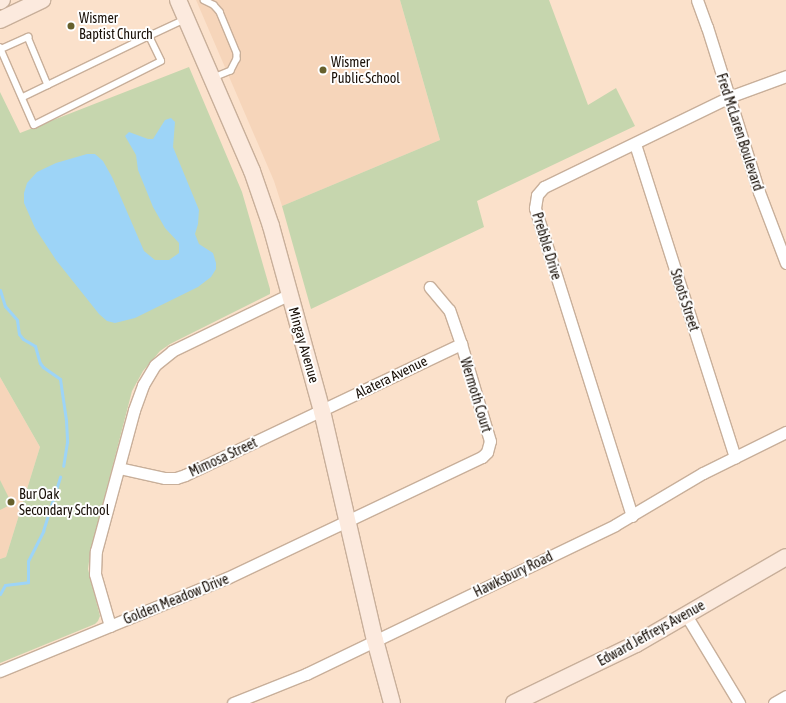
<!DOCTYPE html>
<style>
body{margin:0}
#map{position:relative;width:786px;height:703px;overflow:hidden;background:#fbe1cb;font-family:"Asap Condensed",sans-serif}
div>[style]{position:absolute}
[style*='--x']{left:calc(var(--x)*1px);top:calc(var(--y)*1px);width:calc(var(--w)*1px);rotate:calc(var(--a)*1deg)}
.built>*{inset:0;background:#f6d5ba}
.green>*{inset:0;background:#c6d6ae}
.water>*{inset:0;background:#9dd4f7}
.stream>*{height:3px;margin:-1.5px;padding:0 1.5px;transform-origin:1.5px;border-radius:1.5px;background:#9dd4f7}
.roads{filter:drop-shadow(1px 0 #c8af9a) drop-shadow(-1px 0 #c8af9a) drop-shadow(0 1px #c8af9a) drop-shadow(0 -1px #c8af9a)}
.lane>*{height:5.5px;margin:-2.75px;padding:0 2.75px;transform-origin:2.75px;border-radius:2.75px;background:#fff}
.street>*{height:11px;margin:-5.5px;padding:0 5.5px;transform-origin:5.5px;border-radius:5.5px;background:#fff}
.secondary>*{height:16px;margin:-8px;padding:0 8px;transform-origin:8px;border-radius:8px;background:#fceade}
.dots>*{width:11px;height:11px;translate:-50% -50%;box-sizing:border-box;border:2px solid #fff;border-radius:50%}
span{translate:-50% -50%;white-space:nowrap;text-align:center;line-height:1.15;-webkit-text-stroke:4px #fff;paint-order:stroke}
.poi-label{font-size:14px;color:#191008}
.left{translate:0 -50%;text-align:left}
.street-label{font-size:14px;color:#191008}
</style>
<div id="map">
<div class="built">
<i style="clip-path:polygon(196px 0,400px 0,440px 140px,282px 206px,274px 181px)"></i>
<i style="clip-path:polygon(0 377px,40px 447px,6px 557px,0 559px)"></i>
</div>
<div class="green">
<i style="clip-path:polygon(400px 0,549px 0,588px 105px,616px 88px,635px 126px,477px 201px,484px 227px,311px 309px,282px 206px,440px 140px)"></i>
<i style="clip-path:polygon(189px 67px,242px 192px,270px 289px,270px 294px,170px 344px,160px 351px,143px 371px,132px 391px,90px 554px,88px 569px,100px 616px,98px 621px,95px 624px,0 663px,0 559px,6px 557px,40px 447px,0 377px,0 92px,20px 133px)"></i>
<i style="clip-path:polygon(0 480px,12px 504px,0 510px)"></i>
</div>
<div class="water">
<i style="clip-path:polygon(171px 118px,175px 122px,173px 147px,199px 210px,198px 224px,195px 234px,199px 244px,213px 253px,216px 263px,216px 269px,211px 277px,198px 287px,135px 318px,115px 323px,107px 321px,99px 314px,56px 260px,35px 228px,24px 203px,24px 193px,27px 183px,37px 172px,56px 163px,87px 154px,95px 154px,103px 161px,112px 177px,144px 251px,155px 260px,169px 260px,179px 253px,179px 243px,165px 228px,153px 207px,138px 170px,136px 155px,125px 136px,129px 132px,148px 139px,153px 139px,165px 120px)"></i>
</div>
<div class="stream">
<i style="--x:0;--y:290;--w:17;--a:73"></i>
<i style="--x:5;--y:306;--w:18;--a:49"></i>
<i style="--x:17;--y:320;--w:14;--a:82"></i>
<i style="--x:19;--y:334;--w:6;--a:51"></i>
<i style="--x:23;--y:339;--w:14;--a:30"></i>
<i style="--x:35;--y:346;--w:18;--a:74"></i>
<i style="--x:40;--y:363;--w:5;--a:53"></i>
<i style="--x:43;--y:367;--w:21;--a:35"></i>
<i style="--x:60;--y:379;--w:41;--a:81.7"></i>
<i style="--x:66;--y:420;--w:22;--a:87"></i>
<i style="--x:67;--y:442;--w:24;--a:99"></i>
<i style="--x:0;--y:594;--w:10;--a:-61"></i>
<i style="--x:5;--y:585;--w:23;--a:-7"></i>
<i style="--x:28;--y:582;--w:21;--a:-90"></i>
<i style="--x:28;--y:561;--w:34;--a:-63"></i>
<i style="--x:43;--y:531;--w:57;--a:-72.5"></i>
</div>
<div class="roads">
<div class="lane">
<i style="--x:204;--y:0;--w:11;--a:27"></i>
<i style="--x:214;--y:5;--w:9;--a:49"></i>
<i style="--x:220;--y:12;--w:44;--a:67.5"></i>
<i style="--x:237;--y:53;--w:6;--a:90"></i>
<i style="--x:237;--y:59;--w:13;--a:117"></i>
<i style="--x:231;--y:71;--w:18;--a:158"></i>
<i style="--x:0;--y:47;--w:85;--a:66.4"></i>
<i style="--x:34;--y:125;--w:142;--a:-26.7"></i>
<i style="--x:161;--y:61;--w:28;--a:-116"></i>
<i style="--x:149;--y:36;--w:40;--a:-25"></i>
<i style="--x:1;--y:49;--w:30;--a:-24"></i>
<i style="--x:28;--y:37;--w:52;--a:67.4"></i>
<i style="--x:23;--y:97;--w:140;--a:-25.8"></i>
</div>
<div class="street">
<i style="--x:697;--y:0;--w:29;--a:70"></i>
<i style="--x:707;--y:27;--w:173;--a:72.5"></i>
<i style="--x:759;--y:192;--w:76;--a:69.2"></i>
<i style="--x:635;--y:144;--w:329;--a:72.3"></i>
<i style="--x:119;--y:468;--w:47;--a:12.3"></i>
<i style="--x:165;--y:478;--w:11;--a:0"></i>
<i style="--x:176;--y:478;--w:9;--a:-18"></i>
<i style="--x:185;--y:475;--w:306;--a:-25.4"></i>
<i style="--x:632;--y:516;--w:323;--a:-107.5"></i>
<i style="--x:535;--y:208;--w:13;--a:-81"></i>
<i style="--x:537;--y:195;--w:11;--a:-49"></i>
<i style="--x:544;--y:187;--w:206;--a:-25.9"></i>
<i style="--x:729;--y:97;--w:61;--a:-20.2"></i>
<i style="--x:686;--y:615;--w:103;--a:58.9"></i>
<i style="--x:110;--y:626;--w:54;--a:-106.1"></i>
<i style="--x:95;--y:574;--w:23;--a:-88"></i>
<i style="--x:96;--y:551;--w:146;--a:-74.9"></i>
<i style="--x:134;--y:410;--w:27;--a:-70"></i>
<i style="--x:143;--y:385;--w:23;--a:-59"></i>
<i style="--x:155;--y:365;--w:22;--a:-39"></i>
<i style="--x:172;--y:351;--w:131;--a:-25.8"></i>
<i style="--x:0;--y:671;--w:245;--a:-22.3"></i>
<i style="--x:227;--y:578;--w:282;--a:-25.4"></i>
<i style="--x:482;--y:457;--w:7;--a:-45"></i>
<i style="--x:487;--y:452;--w:11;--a:-75"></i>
<i style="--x:490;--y:441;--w:101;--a:-106.6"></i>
<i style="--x:461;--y:344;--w:36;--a:-109"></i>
<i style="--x:449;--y:310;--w:30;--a:-130"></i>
<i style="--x:233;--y:703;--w:79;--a:-21.7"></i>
<i style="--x:306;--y:674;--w:343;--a:-25.7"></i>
<i style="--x:615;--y:525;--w:102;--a:-30.6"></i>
<i style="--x:703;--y:473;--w:93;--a:-26.3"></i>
<i style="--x:774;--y:703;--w:14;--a:-30"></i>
</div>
<div class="secondary">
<i style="--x:178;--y:0;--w:186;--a:66.6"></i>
<i style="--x:252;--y:171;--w:58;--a:70.9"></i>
<i style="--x:271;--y:226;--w:192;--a:74.6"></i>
<i style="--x:322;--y:411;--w:235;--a:77"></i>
<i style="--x:375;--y:640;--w:65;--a:74.9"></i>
<i style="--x:0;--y:1;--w:2;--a:-27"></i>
<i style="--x:0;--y:20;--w:47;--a:-25.5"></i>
<i style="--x:514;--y:703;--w:136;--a:-25.8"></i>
<i style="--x:636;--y:644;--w:173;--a:-30.1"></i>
</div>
</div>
<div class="dots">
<i style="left:71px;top:26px;background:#66602c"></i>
<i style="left:323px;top:70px;background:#66602c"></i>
<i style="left:11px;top:502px;background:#66602c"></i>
</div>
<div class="poi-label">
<span class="left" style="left:79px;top:26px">Wismer<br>Baptist Church</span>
<span class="left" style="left:331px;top:70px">Wismer<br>Public School</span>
<span class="left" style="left:19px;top:502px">Bur Oak<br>Secondary School</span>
</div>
<div class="street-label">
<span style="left:740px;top:132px;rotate:72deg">Fred McLaren Boulevard</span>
<span style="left:547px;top:246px;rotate:73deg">Prebble Drive</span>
<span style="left:685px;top:300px;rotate:72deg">Stoots Street</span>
<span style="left:304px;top:345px;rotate:74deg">Mingay Avenue</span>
<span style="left:391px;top:377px;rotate:-26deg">Alatera Avenue</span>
<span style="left:476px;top:395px;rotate:73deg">Wermoth Court</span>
<span style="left:223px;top:457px;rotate:-25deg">Mimosa Street</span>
<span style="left:513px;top:574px;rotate:-26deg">Hawksbury Road</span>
<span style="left:176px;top:599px;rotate:-22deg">Golden Meadow Drive</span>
<span style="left:651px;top:633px;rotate:-29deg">Edward Jeffreys Avenue</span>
</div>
</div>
